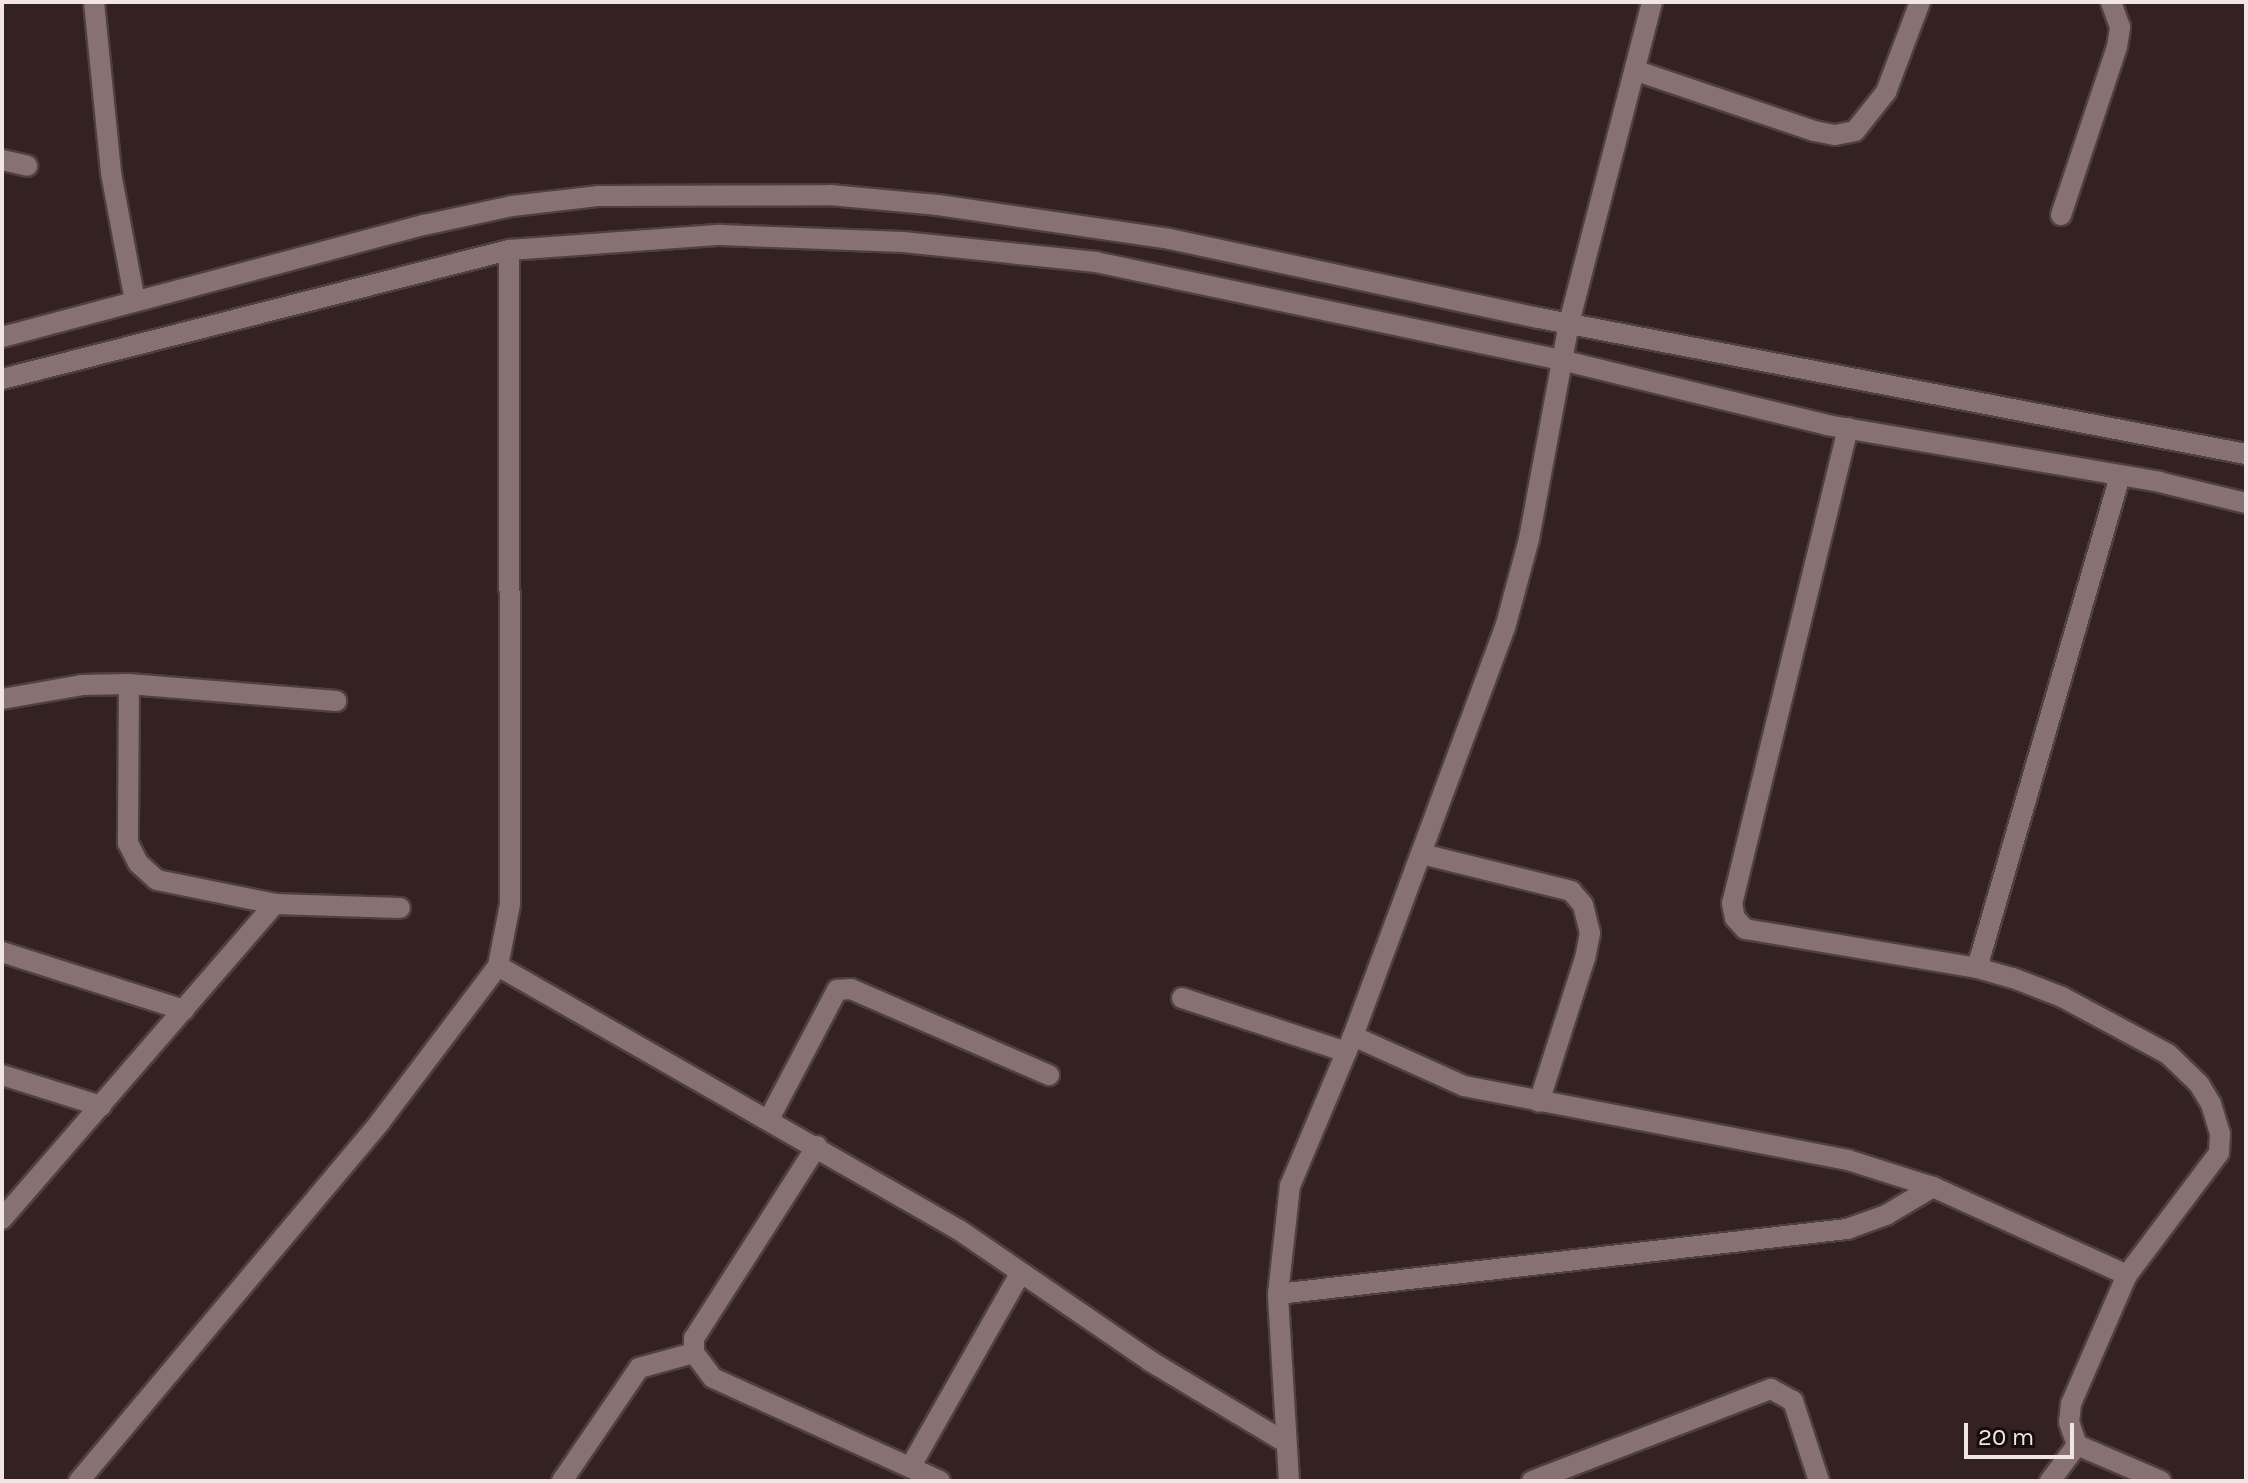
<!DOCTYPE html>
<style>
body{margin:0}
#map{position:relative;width:2248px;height:1483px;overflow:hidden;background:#342122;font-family:Karla,sans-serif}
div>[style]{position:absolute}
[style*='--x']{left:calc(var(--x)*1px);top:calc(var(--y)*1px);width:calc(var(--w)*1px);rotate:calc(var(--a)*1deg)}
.roads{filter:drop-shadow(2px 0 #4f3f40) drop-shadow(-2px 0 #4f3f40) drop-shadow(0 2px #4f3f40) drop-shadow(0 -2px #4f3f40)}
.minor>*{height:20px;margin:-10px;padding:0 10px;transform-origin:10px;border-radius:10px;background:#887172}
.tertiary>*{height:20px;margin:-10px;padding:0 10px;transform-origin:10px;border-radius:10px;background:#887172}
.secondary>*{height:20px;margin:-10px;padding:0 10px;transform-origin:10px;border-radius:10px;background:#887172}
span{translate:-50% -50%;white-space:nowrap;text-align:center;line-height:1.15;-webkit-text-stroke:8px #160d0e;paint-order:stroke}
.frame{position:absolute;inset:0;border:4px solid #f2e5e5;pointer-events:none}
.scale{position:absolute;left:1964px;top:1423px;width:110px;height:36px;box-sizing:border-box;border:4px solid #f2e5e5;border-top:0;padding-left:10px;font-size:24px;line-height:28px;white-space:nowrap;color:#f2e5e5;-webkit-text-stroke:6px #160d0e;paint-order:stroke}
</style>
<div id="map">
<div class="roads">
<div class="minor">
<i style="--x:94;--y:2;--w:172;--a:84.3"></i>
<i style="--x:111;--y:173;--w:130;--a:79.4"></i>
<i style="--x:1637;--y:71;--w:187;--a:18.7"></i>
<i style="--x:1814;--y:131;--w:21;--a:11"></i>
<i style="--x:1835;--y:135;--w:20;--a:-11"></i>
<i style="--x:1855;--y:131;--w:50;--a:-51.5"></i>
<i style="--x:1886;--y:92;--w:96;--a:-69.3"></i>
<i style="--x:2;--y:160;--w:26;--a:13"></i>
<i style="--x:2061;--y:215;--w:177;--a:-71.6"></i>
<i style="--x:2117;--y:47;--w:20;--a:-81"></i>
<i style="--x:2120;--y:27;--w:27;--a:-110"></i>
<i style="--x:1848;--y:428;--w:489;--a:103.7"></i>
<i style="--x:1732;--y:903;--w:15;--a:79"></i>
<i style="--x:1735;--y:918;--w:15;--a:48"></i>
<i style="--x:1745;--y:929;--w:235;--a:9.5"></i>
<i style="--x:1977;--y:968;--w:37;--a:16"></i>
<i style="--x:2013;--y:978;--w:53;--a:21.2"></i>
<i style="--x:2062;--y:997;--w:120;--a:28.3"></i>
<i style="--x:2168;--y:1054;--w:43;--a:44.1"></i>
<i style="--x:2199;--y:1084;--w:23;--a:59"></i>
<i style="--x:2211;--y:1104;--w:31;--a:73"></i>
<i style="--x:2220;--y:1134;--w:19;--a:93"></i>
<i style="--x:2219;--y:1153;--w:153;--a:127"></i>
<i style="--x:129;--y:684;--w:159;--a:90.4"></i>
<i style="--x:128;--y:843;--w:22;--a:63"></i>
<i style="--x:138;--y:863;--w:25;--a:42"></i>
<i style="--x:157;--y:880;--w:120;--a:11.5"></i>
<i style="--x:275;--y:904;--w:125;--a:1.8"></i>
<i style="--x:2;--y:699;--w:81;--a:-9.9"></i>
<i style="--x:82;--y:685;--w:47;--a:-1.2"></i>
<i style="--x:129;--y:684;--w:208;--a:4.7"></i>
<i style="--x:1422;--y:854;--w:154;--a:13.9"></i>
<i style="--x:1571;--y:891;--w:18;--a:49"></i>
<i style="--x:1583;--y:905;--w:29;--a:76"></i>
<i style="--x:1590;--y:933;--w:25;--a:101"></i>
<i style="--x:1585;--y:958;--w:151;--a:107.7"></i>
<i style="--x:2;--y:952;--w:191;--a:17.7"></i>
<i style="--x:498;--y:966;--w:531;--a:29.8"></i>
<i style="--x:959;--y:1230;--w:232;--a:34.4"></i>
<i style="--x:1150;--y:1361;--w:157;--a:31"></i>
<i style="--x:1977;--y:968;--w:512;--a:-73.79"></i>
<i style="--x:1182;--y:998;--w:173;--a:18.2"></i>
<i style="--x:1353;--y:1036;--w:122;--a:24.2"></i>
<i style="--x:1464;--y:1086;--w:391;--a:10.9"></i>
<i style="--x:1848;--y:1160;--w:89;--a:17.6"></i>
<i style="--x:1933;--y:1187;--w:213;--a:24.4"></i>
<i style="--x:2127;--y:1275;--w:141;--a:113.5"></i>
<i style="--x:2071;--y:1404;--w:18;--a:96"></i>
<i style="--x:2069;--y:1422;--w:24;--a:71"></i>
<i style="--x:2077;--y:1445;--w:91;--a:23.2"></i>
<i style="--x:2;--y:1075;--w:104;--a:17.4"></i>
<i style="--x:769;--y:1119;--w:146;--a:-62.2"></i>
<i style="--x:837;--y:990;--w:14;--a:-4"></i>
<i style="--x:851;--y:989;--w:216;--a:23.5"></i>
<i style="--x:817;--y:1146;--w:228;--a:122.6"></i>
<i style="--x:694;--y:1338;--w:15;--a:90"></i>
<i style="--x:694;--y:1353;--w:31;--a:53"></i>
<i style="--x:713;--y:1378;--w:249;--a:24.4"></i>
<i style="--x:2;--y:1219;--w:417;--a:-49.1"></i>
<i style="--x:1278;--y:1294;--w:573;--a:-6.52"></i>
<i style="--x:1847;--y:1229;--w:41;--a:-19.7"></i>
<i style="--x:1886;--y:1215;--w:55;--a:-30.8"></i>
<i style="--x:912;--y:1464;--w:219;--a:-60.4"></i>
<i style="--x:79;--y:1481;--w:468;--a:-50"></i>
<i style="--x:380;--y:1122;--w:196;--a:-52.9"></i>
<i style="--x:498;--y:966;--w:63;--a:-79"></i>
<i style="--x:510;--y:904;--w:654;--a:-90.09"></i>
<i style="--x:562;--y:1481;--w:137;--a:-55.7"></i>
<i style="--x:639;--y:1368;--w:57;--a:-15.3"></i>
<i style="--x:1532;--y:1481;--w:256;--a:-21.1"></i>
<i style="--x:1771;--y:1389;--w:25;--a:29"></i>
<i style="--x:1793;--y:1401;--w:84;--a:72"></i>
<i style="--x:2050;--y:1481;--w:45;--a:-53.1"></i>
</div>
<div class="tertiary">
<i style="--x:1289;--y:1481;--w:187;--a:-93.4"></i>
<i style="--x:1278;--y:1294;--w:109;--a:-83.7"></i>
<i style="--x:1290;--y:1186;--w:163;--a:-67.2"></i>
<i style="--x:1353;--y:1036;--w:435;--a:-69.6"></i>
<i style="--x:1505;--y:628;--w:92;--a:-74.9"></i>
<i style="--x:1529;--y:539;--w:220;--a:-79.5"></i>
<i style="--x:1569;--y:323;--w:332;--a:-75.5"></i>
</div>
<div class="secondary">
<i style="--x:2;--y:337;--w:437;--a:-14.9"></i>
<i style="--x:424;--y:225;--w:90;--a:-12.2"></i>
<i style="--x:512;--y:206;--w:88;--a:-6.6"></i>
<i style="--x:599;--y:196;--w:231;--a:-0.2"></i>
<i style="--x:830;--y:195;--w:108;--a:5.3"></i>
<i style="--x:938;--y:205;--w:234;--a:8.3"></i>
<i style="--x:1170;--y:239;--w:377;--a:12.1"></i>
<i style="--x:1539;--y:318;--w:720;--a:10.89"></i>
<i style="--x:2;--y:379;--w:523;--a:-14.28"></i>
<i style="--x:509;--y:250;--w:212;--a:-4.1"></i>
<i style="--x:720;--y:235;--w:183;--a:2.2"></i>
<i style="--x:903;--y:242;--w:194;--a:5.9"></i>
<i style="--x:1096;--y:262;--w:475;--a:11.9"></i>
<i style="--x:1561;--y:360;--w:274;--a:13.7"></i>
<i style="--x:1827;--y:425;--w:337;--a:9.7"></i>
<i style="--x:2159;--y:482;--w:89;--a:13.6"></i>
</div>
</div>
<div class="frame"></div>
<div class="scale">20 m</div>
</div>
